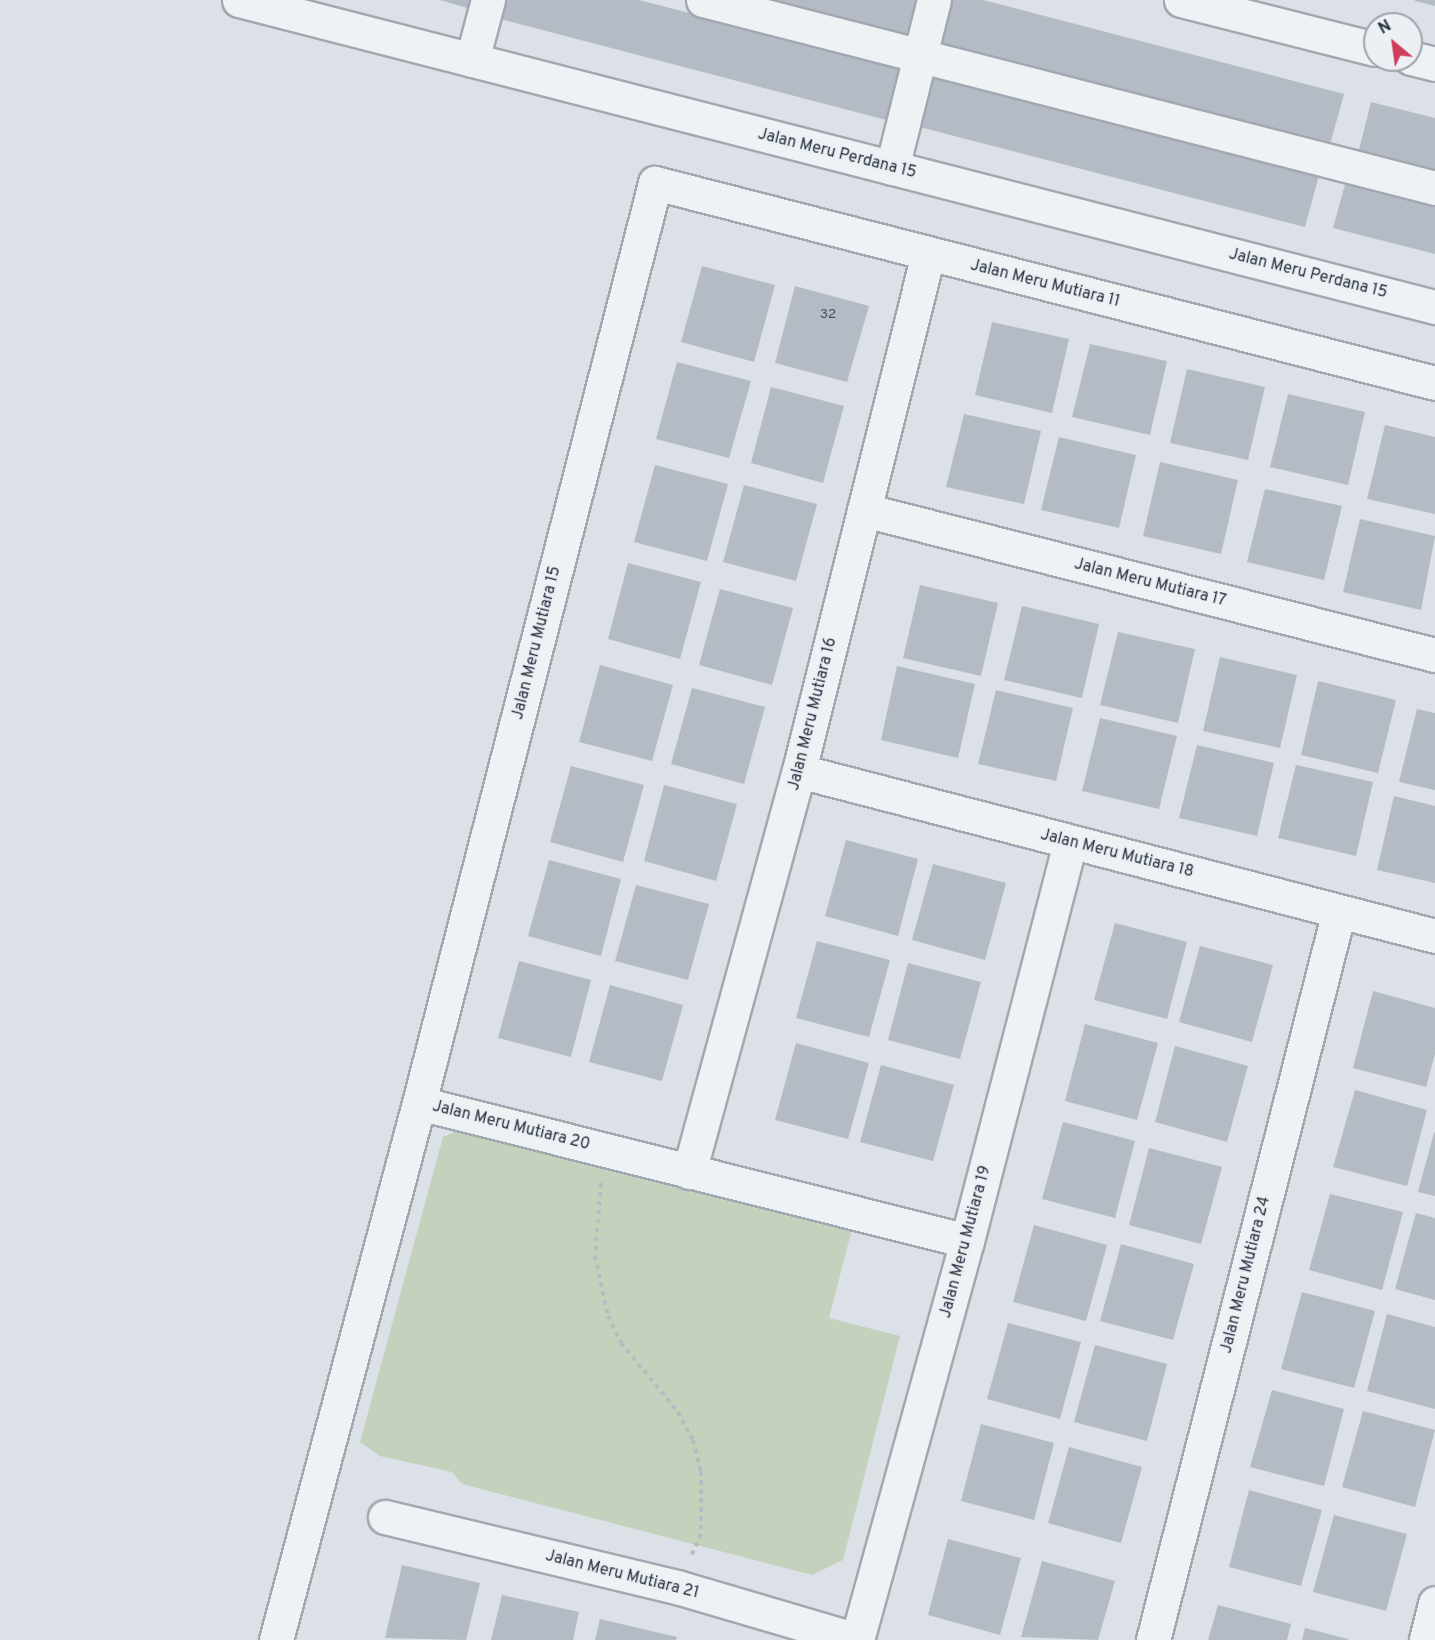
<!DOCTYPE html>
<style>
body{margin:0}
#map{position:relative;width:1435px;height:1640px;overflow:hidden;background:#dce1e7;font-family:Overpass,sans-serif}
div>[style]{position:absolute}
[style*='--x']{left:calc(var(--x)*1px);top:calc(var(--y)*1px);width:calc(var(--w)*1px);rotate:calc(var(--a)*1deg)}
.green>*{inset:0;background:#c3d1bd}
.building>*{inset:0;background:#b4bbc4}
.path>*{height:4px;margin-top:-2px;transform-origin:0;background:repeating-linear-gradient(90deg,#b7bcc2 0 4.5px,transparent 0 9px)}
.roads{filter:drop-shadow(2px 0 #a2a8b1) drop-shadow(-2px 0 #a2a8b1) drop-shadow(0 2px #a2a8b1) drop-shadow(0 -2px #a2a8b1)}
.minor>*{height:33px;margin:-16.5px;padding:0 16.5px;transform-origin:16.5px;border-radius:16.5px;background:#eff2f5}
span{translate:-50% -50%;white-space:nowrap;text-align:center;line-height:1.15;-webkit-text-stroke:6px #ecf0f5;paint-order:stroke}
.number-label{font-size:14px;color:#4a5360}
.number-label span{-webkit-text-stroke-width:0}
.street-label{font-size:16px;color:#26303e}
.north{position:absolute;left:1363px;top:12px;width:60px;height:60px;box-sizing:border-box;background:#ecf0f5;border:2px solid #9da3ac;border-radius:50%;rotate:331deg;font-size:16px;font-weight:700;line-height:24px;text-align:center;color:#26303e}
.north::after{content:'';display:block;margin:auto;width:21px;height:27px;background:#d13c5a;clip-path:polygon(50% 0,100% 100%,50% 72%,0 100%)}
</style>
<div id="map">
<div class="green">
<i style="clip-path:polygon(465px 1128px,853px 1225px,829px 1318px,900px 1336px,843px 1560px,812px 1575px,462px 1484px,452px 1472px,380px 1456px,360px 1442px,443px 1137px)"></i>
</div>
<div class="building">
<i style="clip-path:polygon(440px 0,474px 0,471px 9px)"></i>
<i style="clip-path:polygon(501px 0,639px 0,904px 69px,890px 121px,497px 18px)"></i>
<i style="clip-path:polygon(763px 0,924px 0,914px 40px)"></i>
<i style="clip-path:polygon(948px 0,983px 0,1344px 94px,1330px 145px,937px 43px)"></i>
<i style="clip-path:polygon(1415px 0,1435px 0,1435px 6px,1415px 1px)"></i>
<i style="clip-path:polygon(926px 73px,1319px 175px,1305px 227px,912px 125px)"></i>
<i style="clip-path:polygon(1371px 102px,1435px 118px,1435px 173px,1358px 154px)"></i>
<i style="clip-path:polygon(1347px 177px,1435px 200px,1435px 254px,1333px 228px)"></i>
<i style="clip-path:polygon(702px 266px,775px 285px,754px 362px,681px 342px)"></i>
<i style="clip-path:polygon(795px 286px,869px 306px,847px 382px,775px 363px)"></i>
<i style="clip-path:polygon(992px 322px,1069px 339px,1052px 413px,975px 395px)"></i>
<i style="clip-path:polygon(1090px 344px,1167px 361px,1150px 435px,1072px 417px)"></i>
<i style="clip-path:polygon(677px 362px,751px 381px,729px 458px,656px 439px)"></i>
<i style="clip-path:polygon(1187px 369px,1265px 387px,1248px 460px,1170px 443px)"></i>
<i style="clip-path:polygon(771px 387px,844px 406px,823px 483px,751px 463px)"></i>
<i style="clip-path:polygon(1288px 394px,1365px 412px,1348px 485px,1270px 467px)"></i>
<i style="clip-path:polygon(964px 414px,1041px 431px,1024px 504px,946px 487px)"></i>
<i style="clip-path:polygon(1385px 425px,1435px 437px,1435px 514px,1367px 499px)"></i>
<i style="clip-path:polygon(1059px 437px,1136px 455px,1119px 528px,1041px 510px)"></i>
<i style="clip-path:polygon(1160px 462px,1238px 480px,1221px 554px,1143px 536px)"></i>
<i style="clip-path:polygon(655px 465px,728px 484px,707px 561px,634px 542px)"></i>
<i style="clip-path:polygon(744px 485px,817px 504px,796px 581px,723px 562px)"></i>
<i style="clip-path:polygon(1265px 489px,1342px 506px,1324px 580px,1247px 562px)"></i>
<i style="clip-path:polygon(1360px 519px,1435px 536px,1421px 610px,1343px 592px)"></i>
<i style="clip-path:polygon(628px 563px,701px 582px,680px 659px,608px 639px)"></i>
<i style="clip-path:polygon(920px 585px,998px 603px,981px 676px,903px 658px)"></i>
<i style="clip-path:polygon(720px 589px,793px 608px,772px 685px,699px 665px)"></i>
<i style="clip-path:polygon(1022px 606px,1099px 624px,1082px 698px,1004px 680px)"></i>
<i style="clip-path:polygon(1118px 632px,1195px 649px,1178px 723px,1100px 705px)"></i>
<i style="clip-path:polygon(1220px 657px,1297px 675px,1280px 748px,1203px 731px)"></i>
<i style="clip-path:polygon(600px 665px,673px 685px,652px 761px,579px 742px)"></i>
<i style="clip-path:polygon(897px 666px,975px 684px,958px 758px,881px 740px)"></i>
<i style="clip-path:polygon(1318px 681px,1396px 700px,1378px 773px,1301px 755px)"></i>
<i style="clip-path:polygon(692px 688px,765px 707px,744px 784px,671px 764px)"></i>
<i style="clip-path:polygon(996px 690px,1073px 708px,1056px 781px,978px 764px)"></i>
<i style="clip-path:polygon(1417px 709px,1435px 713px,1435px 790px,1399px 782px)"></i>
<i style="clip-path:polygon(1100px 718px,1177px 736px,1159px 809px,1082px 791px)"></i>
<i style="clip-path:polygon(1197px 745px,1274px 763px,1257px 836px,1179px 818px)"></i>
<i style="clip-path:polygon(1296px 765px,1373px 782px,1356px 856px,1278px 838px)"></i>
<i style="clip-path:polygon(571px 766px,644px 785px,623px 862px,550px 842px)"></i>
<i style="clip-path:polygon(664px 785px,737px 804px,716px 881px,644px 861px)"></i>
<i style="clip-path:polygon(1394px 796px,1435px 806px,1435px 883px,1377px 870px)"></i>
<i style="clip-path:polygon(846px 840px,918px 859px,898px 936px,825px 916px)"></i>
<i style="clip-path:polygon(549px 860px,621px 879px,601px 956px,528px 936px)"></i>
<i style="clip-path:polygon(933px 864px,1006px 883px,985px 960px,912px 940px)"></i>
<i style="clip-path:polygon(636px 885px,709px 904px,688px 980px,615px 961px)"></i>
<i style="clip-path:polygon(1115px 923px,1187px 942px,1167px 1019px,1094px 1000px)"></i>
<i style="clip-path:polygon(817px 941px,890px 960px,869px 1037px,796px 1018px)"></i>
<i style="clip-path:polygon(1200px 946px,1273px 965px,1252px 1042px,1179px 1022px)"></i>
<i style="clip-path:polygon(519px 961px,591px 980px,571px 1057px,498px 1038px)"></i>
<i style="clip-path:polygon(908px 963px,981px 982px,960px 1059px,888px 1040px)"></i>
<i style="clip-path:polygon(610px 985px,683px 1005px,662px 1081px,589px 1062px)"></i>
<i style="clip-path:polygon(1373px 991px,1435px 1008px,1435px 1054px,1426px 1087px,1353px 1068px)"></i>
<i style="clip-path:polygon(1085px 1024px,1158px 1043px,1137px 1120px,1065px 1101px)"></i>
<i style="clip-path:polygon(796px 1043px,869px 1063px,848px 1139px,775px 1120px)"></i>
<i style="clip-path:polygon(1175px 1046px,1248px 1066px,1227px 1142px,1155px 1122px)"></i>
<i style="clip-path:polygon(881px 1065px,954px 1085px,933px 1161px,860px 1142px)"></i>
<i style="clip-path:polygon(1355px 1090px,1427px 1110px,1407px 1186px,1333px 1167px)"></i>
<i style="clip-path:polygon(1063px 1122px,1135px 1141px,1115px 1218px,1042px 1199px)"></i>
<i style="clip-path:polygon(1434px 1133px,1435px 1133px,1435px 1196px,1418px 1192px)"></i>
<i style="clip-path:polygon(1149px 1148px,1222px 1167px,1201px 1244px,1129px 1225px)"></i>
<i style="clip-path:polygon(1330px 1194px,1403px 1212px,1382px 1290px,1309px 1270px)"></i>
<i style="clip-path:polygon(1416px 1213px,1435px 1218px,1435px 1300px,1395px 1289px)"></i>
<i style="clip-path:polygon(1034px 1225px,1107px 1245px,1086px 1321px,1013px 1302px)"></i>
<i style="clip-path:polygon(1121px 1244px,1194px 1264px,1173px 1340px,1100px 1321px)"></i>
<i style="clip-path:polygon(1302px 1292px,1375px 1311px,1354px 1388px,1281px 1369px)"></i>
<i style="clip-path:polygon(1387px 1314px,1435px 1327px,1435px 1409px,1367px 1391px)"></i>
<i style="clip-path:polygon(1008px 1323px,1081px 1342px,1060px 1419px,987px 1399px)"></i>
<i style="clip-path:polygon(1095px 1345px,1167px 1364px,1147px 1441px,1074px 1422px)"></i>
<i style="clip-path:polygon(1272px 1390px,1344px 1409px,1324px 1486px,1250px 1467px)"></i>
<i style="clip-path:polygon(1363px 1411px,1435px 1430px,1415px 1507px,1342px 1487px)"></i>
<i style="clip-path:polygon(981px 1424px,1054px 1443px,1034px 1520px,961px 1501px)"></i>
<i style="clip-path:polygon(1069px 1447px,1142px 1467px,1121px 1543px,1048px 1523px)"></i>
<i style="clip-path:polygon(1249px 1490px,1322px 1510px,1301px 1586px,1229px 1567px)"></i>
<i style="clip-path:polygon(1334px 1515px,1407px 1534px,1386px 1611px,1313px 1592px)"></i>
<i style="clip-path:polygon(948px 1539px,1021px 1558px,1000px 1635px,928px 1615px)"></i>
<i style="clip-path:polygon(1042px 1561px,1115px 1581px,1098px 1640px,1021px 1637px)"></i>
<i style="clip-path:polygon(402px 1565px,480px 1583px,466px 1640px,385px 1638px)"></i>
<i style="clip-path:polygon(502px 1595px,579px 1612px,573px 1640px,491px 1640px)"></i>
<i style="clip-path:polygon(1218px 1605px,1291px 1624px,1287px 1640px,1208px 1640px)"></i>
<i style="clip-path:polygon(600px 1619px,677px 1637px,676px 1640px,595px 1640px)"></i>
<i style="clip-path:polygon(1305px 1628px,1348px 1639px,1348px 1640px,1302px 1640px)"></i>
</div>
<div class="path">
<i style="--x:601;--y:1183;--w:73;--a:94.7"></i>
<i style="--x:595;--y:1256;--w:61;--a:77.8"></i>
<i style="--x:608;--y:1316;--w:30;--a:64"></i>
<i style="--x:621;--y:1343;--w:89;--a:50.4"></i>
<i style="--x:678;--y:1412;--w:32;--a:62"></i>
<i style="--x:693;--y:1440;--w:32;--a:76"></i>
<i style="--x:701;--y:1471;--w:63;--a:90"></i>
<i style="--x:701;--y:1534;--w:24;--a:114"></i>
</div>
<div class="roads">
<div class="minor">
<i style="--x:239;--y:0;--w:1235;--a:14.4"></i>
<i style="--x:703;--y:0;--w:756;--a:14.4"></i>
<i style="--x:1181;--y:0;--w:200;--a:14.2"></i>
<i style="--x:1411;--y:58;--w:25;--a:14"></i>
<i style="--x:472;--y:60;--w:62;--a:-75.1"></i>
<i style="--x:892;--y:168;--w:173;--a:-76"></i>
<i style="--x:864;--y:510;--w:589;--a:14.25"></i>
<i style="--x:799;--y:771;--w:657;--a:14.54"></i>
<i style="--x:419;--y:1103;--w:565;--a:14.13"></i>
<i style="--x:689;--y:1172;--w:416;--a:-74.7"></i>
<i style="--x:799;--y:771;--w:533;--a:-75.99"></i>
<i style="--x:385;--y:1517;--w:300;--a:13.5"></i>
<i style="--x:677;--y:1587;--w:188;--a:16.4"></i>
<i style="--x:857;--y:1640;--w:414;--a:-74.6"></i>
<i style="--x:967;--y:1241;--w:411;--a:-75.5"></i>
<i style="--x:276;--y:1640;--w:556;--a:-75.09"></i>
<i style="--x:419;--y:1103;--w:950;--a:-75.61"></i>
<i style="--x:655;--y:183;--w:805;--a:14.38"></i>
<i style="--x:1153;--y:1640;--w:752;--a:-75.69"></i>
<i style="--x:1426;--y:1640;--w:38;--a:-76"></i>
</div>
</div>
<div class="number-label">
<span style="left:828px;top:315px">32</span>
</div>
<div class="street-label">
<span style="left:837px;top:154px;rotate:14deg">Jalan Meru Perdana 15</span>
<span style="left:1308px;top:274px;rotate:14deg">Jalan Meru Perdana 15</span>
<span style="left:1045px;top:284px;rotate:14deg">Jalan Meru Mutiara 11</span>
<span style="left:1150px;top:583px;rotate:14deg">Jalan Meru Mutiara 17</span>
<span style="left:537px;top:643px;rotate:-76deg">Jalan Meru Mutiara 15</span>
<span style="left:813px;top:714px;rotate:-76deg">Jalan Meru Mutiara 16</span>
<span style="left:1117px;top:854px;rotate:14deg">Jalan Meru Mutiara 18</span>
<span style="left:511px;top:1126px;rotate:14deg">Jalan Meru Mutiara 20</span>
<span style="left:966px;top:1242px;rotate:-75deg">Jalan Meru Mutiara 19</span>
<span style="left:1246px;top:1275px;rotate:-76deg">Jalan Meru Mutiara 24</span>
<span style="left:622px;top:1575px;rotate:14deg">Jalan Meru Mutiara 21</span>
</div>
<div class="north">N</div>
</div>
